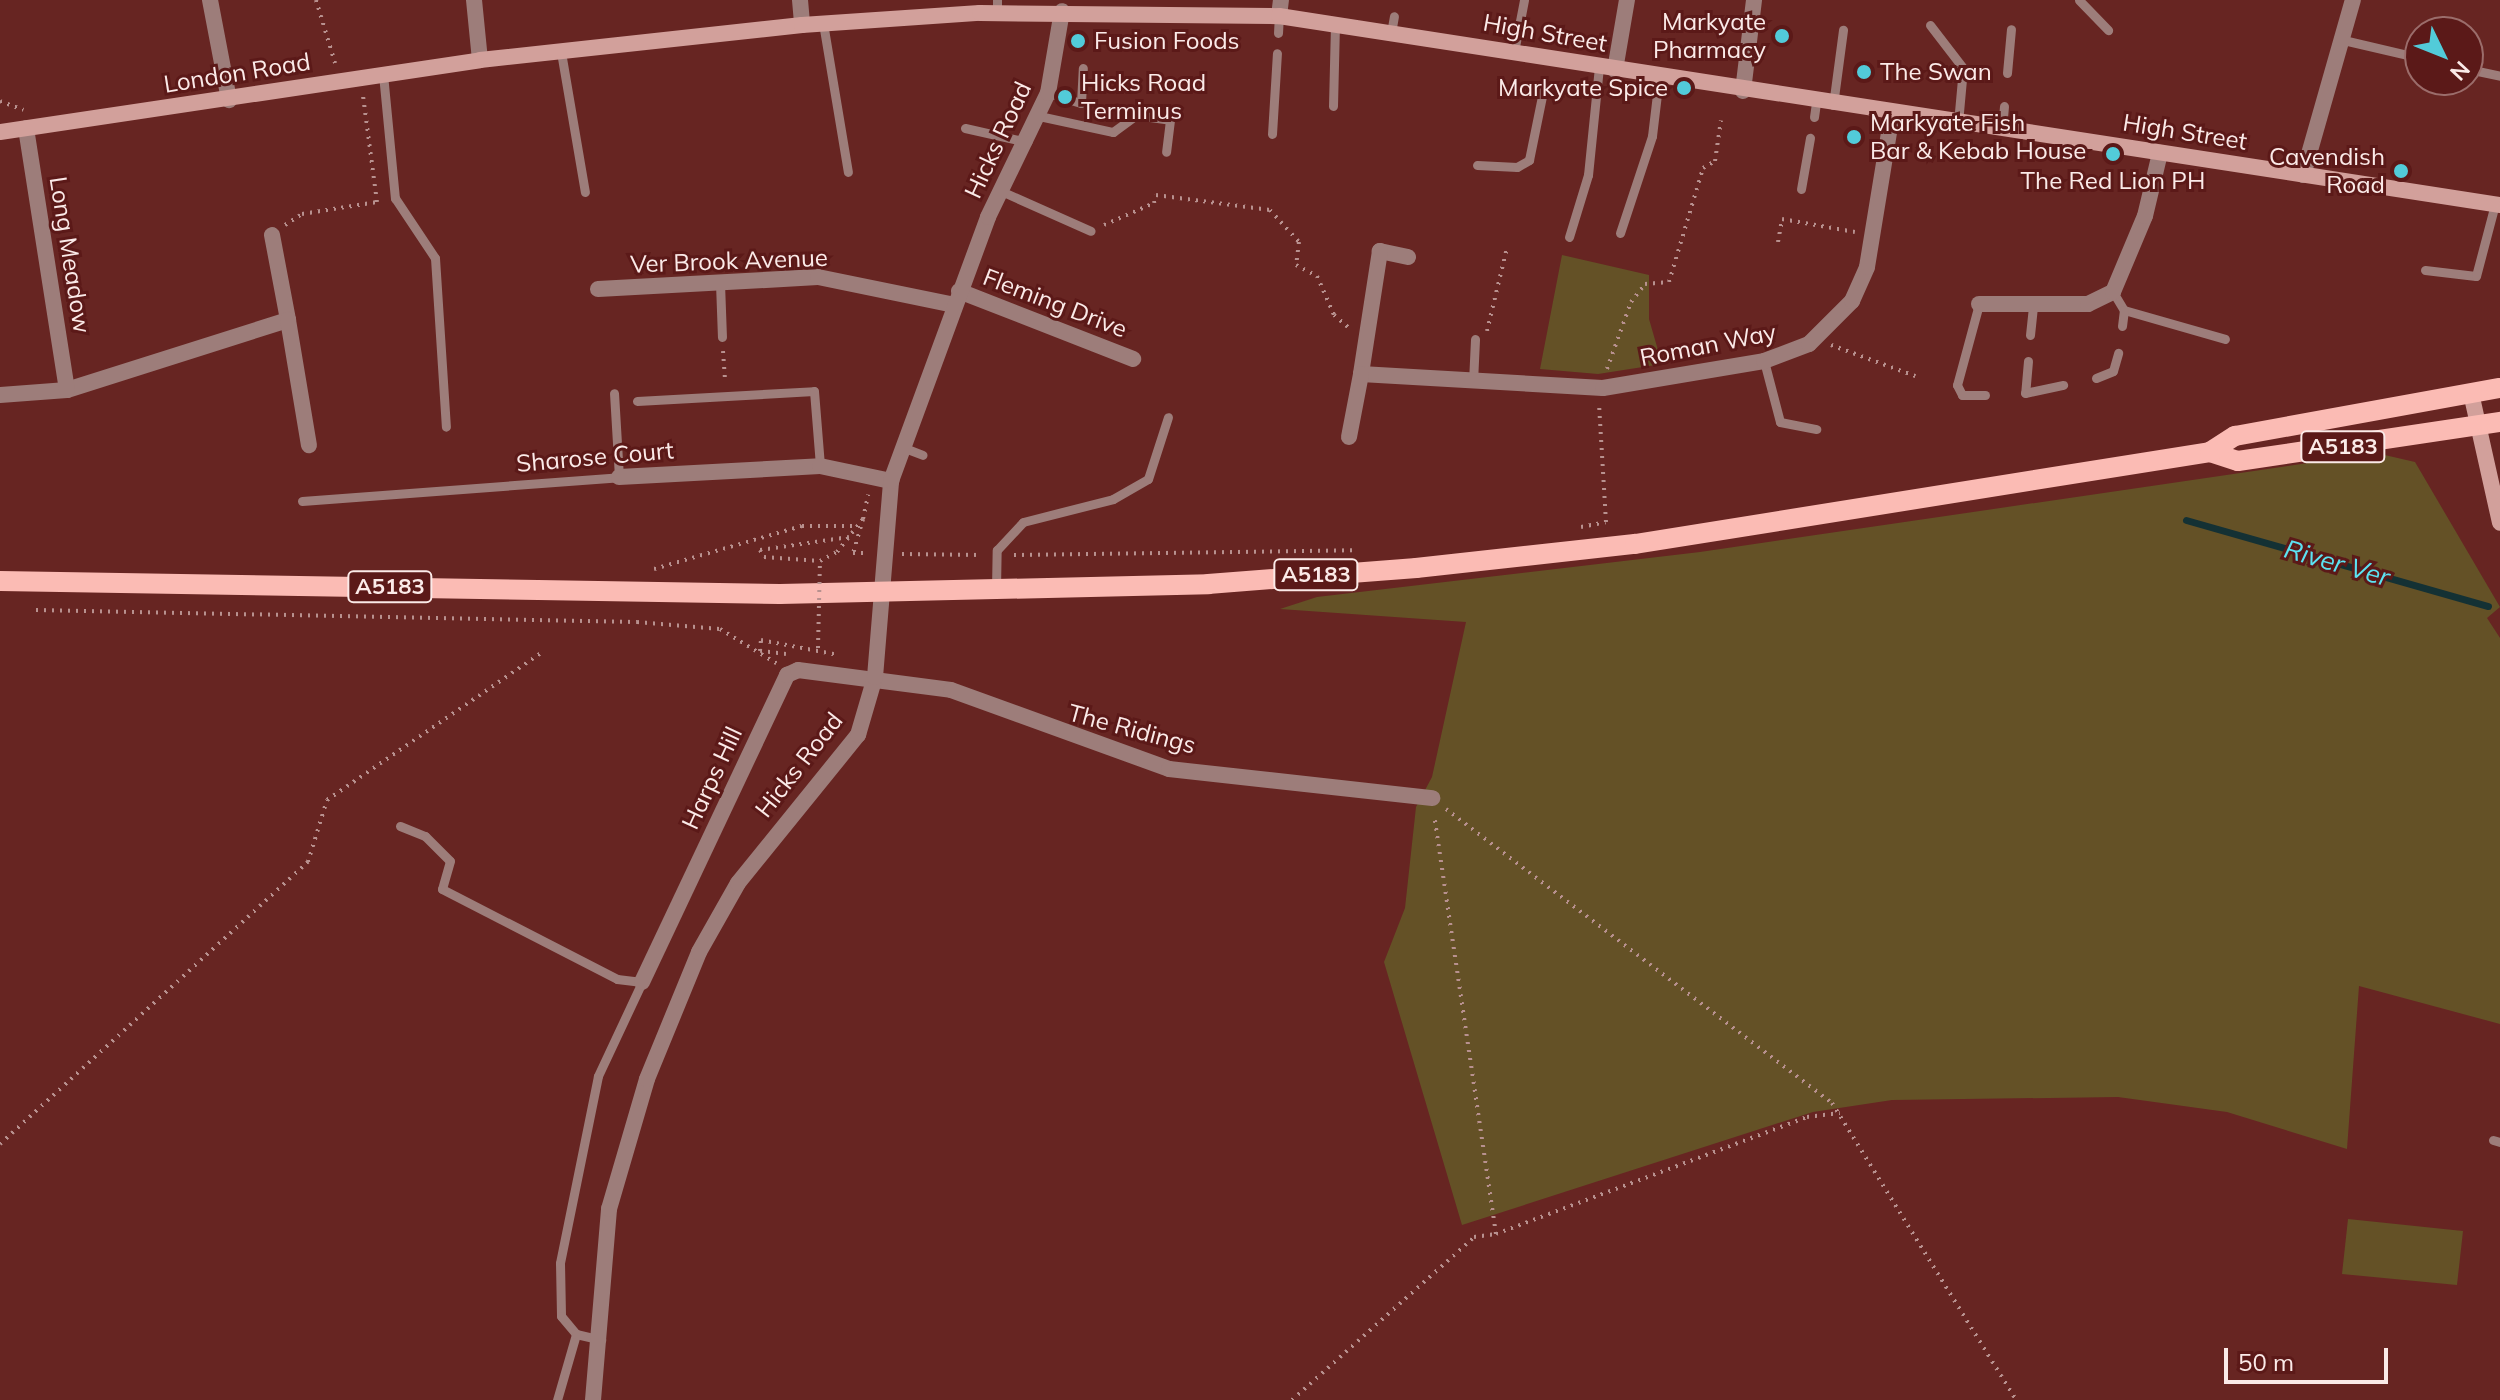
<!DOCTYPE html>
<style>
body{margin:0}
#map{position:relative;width:2500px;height:1400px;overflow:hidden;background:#672522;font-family:Mulish,sans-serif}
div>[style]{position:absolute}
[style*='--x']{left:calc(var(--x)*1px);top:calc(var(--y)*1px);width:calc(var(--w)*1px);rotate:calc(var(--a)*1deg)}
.green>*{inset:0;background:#645126}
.stream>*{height:7px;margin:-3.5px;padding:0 3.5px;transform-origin:3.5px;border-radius:3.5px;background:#143134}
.path>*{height:4px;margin-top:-2px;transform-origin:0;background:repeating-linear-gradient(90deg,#b8918f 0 2px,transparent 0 8px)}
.lane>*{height:9px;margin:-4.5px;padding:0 4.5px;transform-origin:4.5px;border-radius:4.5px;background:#9d7d7a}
.street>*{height:16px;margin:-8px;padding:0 8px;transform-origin:8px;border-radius:8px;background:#9d7d7a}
.secondary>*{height:16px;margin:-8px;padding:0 8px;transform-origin:8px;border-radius:8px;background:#d2a09b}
.primary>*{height:20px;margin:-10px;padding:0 10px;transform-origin:10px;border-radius:10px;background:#fbbbb4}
.path-bridge>*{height:4px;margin-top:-2px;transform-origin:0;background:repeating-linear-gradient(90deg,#b8918f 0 2px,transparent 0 8px)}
.dots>*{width:22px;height:22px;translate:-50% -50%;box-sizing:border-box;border:4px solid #5b1918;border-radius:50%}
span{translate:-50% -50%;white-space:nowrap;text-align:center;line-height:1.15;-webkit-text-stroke:6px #5b1918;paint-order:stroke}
.shield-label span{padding:2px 6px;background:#5b1918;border:2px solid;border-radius:6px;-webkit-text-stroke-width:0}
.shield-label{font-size:22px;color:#fbeae8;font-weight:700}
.poi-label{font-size:24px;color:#fbeae8}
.right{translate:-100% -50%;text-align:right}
.left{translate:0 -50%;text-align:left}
.street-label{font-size:24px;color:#fbeae8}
.water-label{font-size:26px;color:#5ce3f2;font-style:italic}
.north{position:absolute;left:2404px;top:16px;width:80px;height:80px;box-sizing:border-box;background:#5b1918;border:2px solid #9b6d6b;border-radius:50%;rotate:133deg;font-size:22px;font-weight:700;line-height:32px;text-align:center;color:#fbeae8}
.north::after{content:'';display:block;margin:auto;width:28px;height:36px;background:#52cbd9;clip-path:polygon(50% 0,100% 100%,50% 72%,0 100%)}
.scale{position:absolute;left:2224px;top:1348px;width:164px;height:36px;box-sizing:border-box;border:4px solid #fbeae8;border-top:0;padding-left:10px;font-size:24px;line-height:28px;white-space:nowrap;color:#fbeae8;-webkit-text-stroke:6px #5b1918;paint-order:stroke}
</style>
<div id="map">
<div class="green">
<i style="clip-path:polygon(1562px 255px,1649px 275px,1649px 319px,1662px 364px,1598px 374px,1540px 369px)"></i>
<i style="clip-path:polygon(2376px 453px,2415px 462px,2500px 607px,2487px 618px,2500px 638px,2500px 1024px,2359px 986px,2347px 1149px,2227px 1112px,2118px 1097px,1892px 1100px,1813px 1112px,1462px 1225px,1384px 962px,1405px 908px,1416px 807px,1432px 777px,1466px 622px,1280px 609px,1317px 597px,1700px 552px)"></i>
<i style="clip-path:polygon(2348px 1219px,2463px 1231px,2457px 1285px,2342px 1274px)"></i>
</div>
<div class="stream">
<i style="--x:2186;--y:520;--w:314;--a:15.9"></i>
</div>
<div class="path">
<i style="--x:316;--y:0;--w:66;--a:73.2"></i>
<i style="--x:0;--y:101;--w:25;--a:21"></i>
<i style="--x:285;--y:225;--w:20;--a:-33"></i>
<i style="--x:302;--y:214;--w:76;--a:-9.1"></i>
<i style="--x:377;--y:202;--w:107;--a:-97.5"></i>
<i style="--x:1104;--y:225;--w:55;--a:-23.7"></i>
<i style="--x:1154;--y:203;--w:8;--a:-76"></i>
<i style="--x:1156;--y:195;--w:115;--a:7.5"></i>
<i style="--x:1270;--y:210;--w:43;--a:47.8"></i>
<i style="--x:1299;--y:242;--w:23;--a:97"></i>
<i style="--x:1296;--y:265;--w:24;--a:28"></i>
<i style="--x:1317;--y:276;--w:43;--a:66.4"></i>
<i style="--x:1334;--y:315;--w:20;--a:41"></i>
<i style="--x:1778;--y:242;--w:23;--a:-80"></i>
<i style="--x:1782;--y:219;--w:74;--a:10.1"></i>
<i style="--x:1487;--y:331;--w:85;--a:-76.5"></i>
<i style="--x:1831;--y:345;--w:90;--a:20.3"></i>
<i style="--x:723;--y:351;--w:31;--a:86"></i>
<i style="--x:1607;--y:369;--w:71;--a:-70.3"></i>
<i style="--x:1631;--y:302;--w:23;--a:-52"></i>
<i style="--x:1645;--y:284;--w:24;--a:-5"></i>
<i style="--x:1669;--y:282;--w:119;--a:-73.4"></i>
<i style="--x:1703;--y:168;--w:14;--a:-30"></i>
<i style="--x:1715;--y:161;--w:41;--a:-81.7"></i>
<i style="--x:863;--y:519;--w:35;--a:106"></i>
<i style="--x:853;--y:553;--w:13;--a:0"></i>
<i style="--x:1581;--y:527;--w:25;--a:-11"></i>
<i style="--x:1606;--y:522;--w:117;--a:-93.4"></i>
<i style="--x:849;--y:537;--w:90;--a:171.7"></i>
<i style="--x:760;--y:550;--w:8;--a:60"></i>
<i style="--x:764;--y:557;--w:56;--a:4.1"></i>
<i style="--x:820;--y:561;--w:19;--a:-28"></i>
<i style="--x:837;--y:552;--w:42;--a:-51.8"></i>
<i style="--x:863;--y:519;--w:25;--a:-78"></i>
<i style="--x:902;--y:554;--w:80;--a:0.7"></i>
<i style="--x:1014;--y:555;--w:339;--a:-0.8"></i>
<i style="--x:654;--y:569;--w:154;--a:-16.2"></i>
<i style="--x:802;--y:526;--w:55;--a:0"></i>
<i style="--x:36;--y:610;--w:601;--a:1.14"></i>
<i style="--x:637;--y:622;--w:83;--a:4.8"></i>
<i style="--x:720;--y:629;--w:66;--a:31.3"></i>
<i style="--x:786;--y:654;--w:26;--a:-173"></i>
<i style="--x:760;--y:651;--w:11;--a:-85"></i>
<i style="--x:761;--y:640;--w:79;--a:10.9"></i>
<i style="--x:1446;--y:809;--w:485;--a:37.3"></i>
<i style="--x:1832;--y:1103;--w:349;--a:58.2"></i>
<i style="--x:0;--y:1144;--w:418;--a:-42.5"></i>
<i style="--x:308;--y:862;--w:65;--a:-73"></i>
<i style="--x:327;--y:800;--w:263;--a:-34.5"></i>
<i style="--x:1496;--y:1234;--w:332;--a:-20.6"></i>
<i style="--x:1807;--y:1117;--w:33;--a:-7"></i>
<i style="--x:1292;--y:1400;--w:244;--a:-41.8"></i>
<i style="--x:1474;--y:1237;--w:22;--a:-8"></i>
<i style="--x:1496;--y:1234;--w:423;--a:-98.4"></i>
</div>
<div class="lane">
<i style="--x:997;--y:0;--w:13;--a:90"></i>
<i style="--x:2079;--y:0;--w:42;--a:46"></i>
<i style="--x:823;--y:23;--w:151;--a:80.5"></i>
<i style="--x:1930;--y:25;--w:54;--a:52.5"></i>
<i style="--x:1963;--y:68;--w:55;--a:95.2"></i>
<i style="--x:1278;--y:33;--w:17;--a:-87"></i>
<i style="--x:1391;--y:33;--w:17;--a:-80"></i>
<i style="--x:2339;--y:39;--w:83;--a:13.2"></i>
<i style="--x:561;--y:52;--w:142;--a:80.3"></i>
<i style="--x:1514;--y:52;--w:53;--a:-79.1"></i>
<i style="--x:2468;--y:69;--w:33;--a:12"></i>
<i style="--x:2007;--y:73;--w:44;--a:-84.8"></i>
<i style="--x:383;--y:74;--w:125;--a:84.5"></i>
<i style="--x:395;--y:198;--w:72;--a:56.3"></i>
<i style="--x:435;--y:258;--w:169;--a:86.3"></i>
<i style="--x:1048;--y:93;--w:34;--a:17"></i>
<i style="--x:1081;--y:103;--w:35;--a:-87"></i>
<i style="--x:1833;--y:105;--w:76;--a:-82.4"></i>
<i style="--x:1333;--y:106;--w:82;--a:-88.6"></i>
<i style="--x:1039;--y:116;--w:76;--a:12.2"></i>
<i style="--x:1113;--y:132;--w:29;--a:-36"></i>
<i style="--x:1136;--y:115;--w:34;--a:8"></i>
<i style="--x:1170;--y:120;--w:32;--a:97"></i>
<i style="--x:1814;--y:117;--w:15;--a:-82"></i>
<i style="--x:965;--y:128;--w:64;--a:12.7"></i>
<i style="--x:2002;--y:129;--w:23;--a:-85"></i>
<i style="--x:1272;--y:134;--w:81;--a:-86.5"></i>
<i style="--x:1477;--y:165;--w:40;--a:2.9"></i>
<i style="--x:1517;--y:167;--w:14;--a:-30"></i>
<i style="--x:1529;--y:160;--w:76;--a:-78.5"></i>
<i style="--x:1801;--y:189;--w:52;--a:-80"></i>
<i style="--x:1001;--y:191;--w:98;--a:24"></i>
<i style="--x:1620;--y:233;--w:102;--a:-71.7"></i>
<i style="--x:1652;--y:136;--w:59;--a:-83.2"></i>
<i style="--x:1569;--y:237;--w:65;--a:-73"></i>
<i style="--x:1588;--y:175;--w:109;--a:-84.2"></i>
<i style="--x:2425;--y:270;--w:51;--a:6.7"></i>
<i style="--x:2476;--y:276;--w:74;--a:-75.2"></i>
<i style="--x:720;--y:283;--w:54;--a:87.9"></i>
<i style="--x:2113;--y:292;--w:21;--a:59"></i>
<i style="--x:2124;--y:310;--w:105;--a:16"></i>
<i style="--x:1979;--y:304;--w:84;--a:105.2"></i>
<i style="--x:1957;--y:385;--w:11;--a:63"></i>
<i style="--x:1962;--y:395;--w:23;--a:0"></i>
<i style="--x:2122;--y:326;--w:16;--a:-83"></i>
<i style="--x:2030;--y:335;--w:31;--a:-84"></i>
<i style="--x:1764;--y:361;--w:63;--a:75.3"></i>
<i style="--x:1780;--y:422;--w:37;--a:11"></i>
<i style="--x:2028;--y:361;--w:32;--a:95"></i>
<i style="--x:2025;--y:393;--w:39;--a:-12"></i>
<i style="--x:2096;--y:378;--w:18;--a:-22"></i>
<i style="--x:2113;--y:371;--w:19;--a:-74"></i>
<i style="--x:1473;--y:382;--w:43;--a:-87.3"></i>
<i style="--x:637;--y:401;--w:177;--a:-3.2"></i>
<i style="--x:814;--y:391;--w:75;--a:85.4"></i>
<i style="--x:902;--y:447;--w:22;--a:21"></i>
<i style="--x:302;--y:501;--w:318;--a:-4.3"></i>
<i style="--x:619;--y:477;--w:84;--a:-93.4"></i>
<i style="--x:996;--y:589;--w:39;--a:-89"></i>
<i style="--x:997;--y:550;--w:38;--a:-47"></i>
<i style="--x:1023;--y:522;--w:93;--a:-14.3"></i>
<i style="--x:1113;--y:499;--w:40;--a:-29.7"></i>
<i style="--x:1148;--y:479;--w:65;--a:-72.1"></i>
<i style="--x:400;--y:826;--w:27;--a:22"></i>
<i style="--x:425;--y:836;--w:35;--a:45"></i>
<i style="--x:450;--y:861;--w:29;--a:106"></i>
<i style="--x:442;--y:889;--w:197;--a:27.2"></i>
<i style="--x:617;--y:979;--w:25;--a:7"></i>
<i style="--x:642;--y:982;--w:104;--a:115.1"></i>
<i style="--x:598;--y:1076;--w:191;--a:101.5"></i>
<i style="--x:560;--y:1263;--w:53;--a:88.9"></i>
<i style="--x:561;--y:1316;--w:23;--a:50"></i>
<i style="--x:2493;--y:1140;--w:7;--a:16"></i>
<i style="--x:557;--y:1400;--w:69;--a:-73.9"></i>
<i style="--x:576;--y:1334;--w:26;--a:13"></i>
</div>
<div class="street">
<i style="--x:210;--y:0;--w:102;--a:79.2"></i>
<i style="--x:474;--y:0;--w:60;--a:84.3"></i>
<i style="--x:800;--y:0;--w:25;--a:85"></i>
<i style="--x:1279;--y:16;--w:16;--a:-83"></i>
<i style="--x:1615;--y:70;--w:71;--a:-80.3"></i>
<i style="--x:1743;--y:91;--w:92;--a:-83.1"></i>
<i style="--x:2303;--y:175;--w:182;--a:-74.1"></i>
<i style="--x:272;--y:235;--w:86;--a:79.3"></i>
<i style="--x:1408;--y:257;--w:29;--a:-168"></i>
<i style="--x:1380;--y:251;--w:124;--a:98.8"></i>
<i style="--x:1361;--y:374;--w:242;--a:3.3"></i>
<i style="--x:1603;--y:388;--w:163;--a:-9.5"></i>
<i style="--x:1764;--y:361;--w:48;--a:-20.7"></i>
<i style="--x:1809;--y:344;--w:61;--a:-45"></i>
<i style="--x:1852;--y:301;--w:37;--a:-66"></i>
<i style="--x:1867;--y:267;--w:155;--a:-80.7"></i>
<i style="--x:598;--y:289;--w:220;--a:-3.1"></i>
<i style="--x:818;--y:277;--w:140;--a:11.6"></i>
<i style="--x:959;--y:291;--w:187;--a:21.3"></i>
<i style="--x:1979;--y:304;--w:109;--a:0"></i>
<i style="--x:2088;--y:304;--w:28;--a:-26"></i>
<i style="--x:2113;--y:292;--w:82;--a:-67.2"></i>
<i style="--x:2145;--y:216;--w:65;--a:-76.6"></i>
<i style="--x:67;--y:390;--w:232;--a:-17.6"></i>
<i style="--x:288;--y:320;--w:127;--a:80.5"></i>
<i style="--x:0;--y:395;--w:67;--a:-4.3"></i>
<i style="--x:67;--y:390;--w:265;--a:-98.9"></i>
<i style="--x:1349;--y:437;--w:64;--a:-79.2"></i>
<i style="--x:619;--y:477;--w:201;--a:-3.1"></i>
<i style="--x:820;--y:466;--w:73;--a:11.9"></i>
<i style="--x:642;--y:982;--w:340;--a:-64.7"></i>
<i style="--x:787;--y:675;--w:12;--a:-24"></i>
<i style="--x:798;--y:670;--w:154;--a:7.4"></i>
<i style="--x:951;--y:690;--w:232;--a:19.9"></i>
<i style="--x:1169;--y:769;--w:265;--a:6.3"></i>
<i style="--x:593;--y:1400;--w:192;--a:-85.2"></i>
<i style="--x:609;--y:1209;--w:135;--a:-73.7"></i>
<i style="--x:647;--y:1079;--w:137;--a:-67.7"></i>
<i style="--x:699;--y:952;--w:79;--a:-60.5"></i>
<i style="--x:738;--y:883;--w:191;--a:-51"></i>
<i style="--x:858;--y:735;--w:60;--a:-73.7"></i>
<i style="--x:875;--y:677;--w:197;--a:-85.3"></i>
<i style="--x:891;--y:481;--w:281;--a:-69.8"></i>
<i style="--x:988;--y:217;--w:138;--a:-64.2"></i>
<i style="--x:1048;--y:93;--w:83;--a:-80.3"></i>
</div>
<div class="secondary">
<i style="--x:0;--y:132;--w:485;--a:-8.5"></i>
<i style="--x:480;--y:60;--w:324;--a:-6.2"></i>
<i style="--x:802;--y:25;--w:178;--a:-3.9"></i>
<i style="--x:980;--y:13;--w:299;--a:0.6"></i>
<i style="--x:1279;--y:16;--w:1236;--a:8.8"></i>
<i style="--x:2471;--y:393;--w:133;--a:77.4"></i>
</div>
<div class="primary">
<i style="--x:2210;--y:452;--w:29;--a:18"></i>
<i style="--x:2238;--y:461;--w:265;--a:-8.5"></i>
<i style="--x:0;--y:581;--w:780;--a:0.95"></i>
<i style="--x:780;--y:594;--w:428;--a:-1.3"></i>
<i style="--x:1208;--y:584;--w:209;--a:-4.4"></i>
<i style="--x:1416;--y:568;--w:220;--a:-6.3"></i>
<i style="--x:1635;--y:544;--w:582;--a:-9.09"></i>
<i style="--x:2210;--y:452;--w:30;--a:-33"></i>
<i style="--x:2235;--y:436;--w:269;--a:-10.3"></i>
</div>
<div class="path-bridge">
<i style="--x:818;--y:648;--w:87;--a:-88.7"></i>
</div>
<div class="dots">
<i style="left:1782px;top:36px;background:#52cbd9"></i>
<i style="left:1078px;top:41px;background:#52cbd9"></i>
<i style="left:1864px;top:72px;background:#52cbd9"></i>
<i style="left:1684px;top:88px;background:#52cbd9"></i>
<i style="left:1065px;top:97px;background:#52cbd9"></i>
<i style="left:1854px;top:137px;background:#52cbd9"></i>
<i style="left:2113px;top:154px;background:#52cbd9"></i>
<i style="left:2401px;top:171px;background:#52cbd9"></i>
</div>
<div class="shield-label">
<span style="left:2343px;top:447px">A5183</span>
<span style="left:1316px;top:575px">A5183</span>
<span style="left:390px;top:587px">A5183</span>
</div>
<div class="poi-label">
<span class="right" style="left:1766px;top:36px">Markyate<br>Pharmacy</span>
<span class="left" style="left:1094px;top:41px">Fusion Foods</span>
<span class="left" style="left:1880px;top:72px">The Swan</span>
<span class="left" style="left:1081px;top:97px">Hicks Road<br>Terminus</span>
<span class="right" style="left:1668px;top:88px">Markyate Spice</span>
<span class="left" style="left:1870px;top:137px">Markyate Fish<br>Bar &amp; Kebab House</span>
<span class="right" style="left:2385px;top:171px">Cavendish<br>Road</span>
<span style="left:2113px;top:181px">The Red Lion PH</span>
</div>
<div class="street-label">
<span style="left:1545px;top:33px;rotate:10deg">High Street</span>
<span style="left:237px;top:73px;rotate:-9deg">London Road</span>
<span style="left:2185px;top:132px;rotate:9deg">High Street</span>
<span style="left:998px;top:140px;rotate:-65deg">Hicks Road</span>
<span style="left:70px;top:255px;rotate:81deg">Long Meadow</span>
<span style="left:729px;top:261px;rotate:-2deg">Ver Brook Avenue</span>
<span style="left:1055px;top:303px;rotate:21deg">Fleming Drive</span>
<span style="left:1708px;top:345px;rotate:-11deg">Roman Way</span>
<span style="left:595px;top:457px;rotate:-5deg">Sharose Court</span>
<span style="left:1132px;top:729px;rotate:15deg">The Ridings</span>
<span style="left:799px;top:765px;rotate:-52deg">Hicks Road</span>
<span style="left:712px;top:778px;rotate:-65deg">Harps Hill</span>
</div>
<div class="water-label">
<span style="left:2337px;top:563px;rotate:16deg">River Ver</span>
</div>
<div class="north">N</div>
<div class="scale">50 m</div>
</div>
